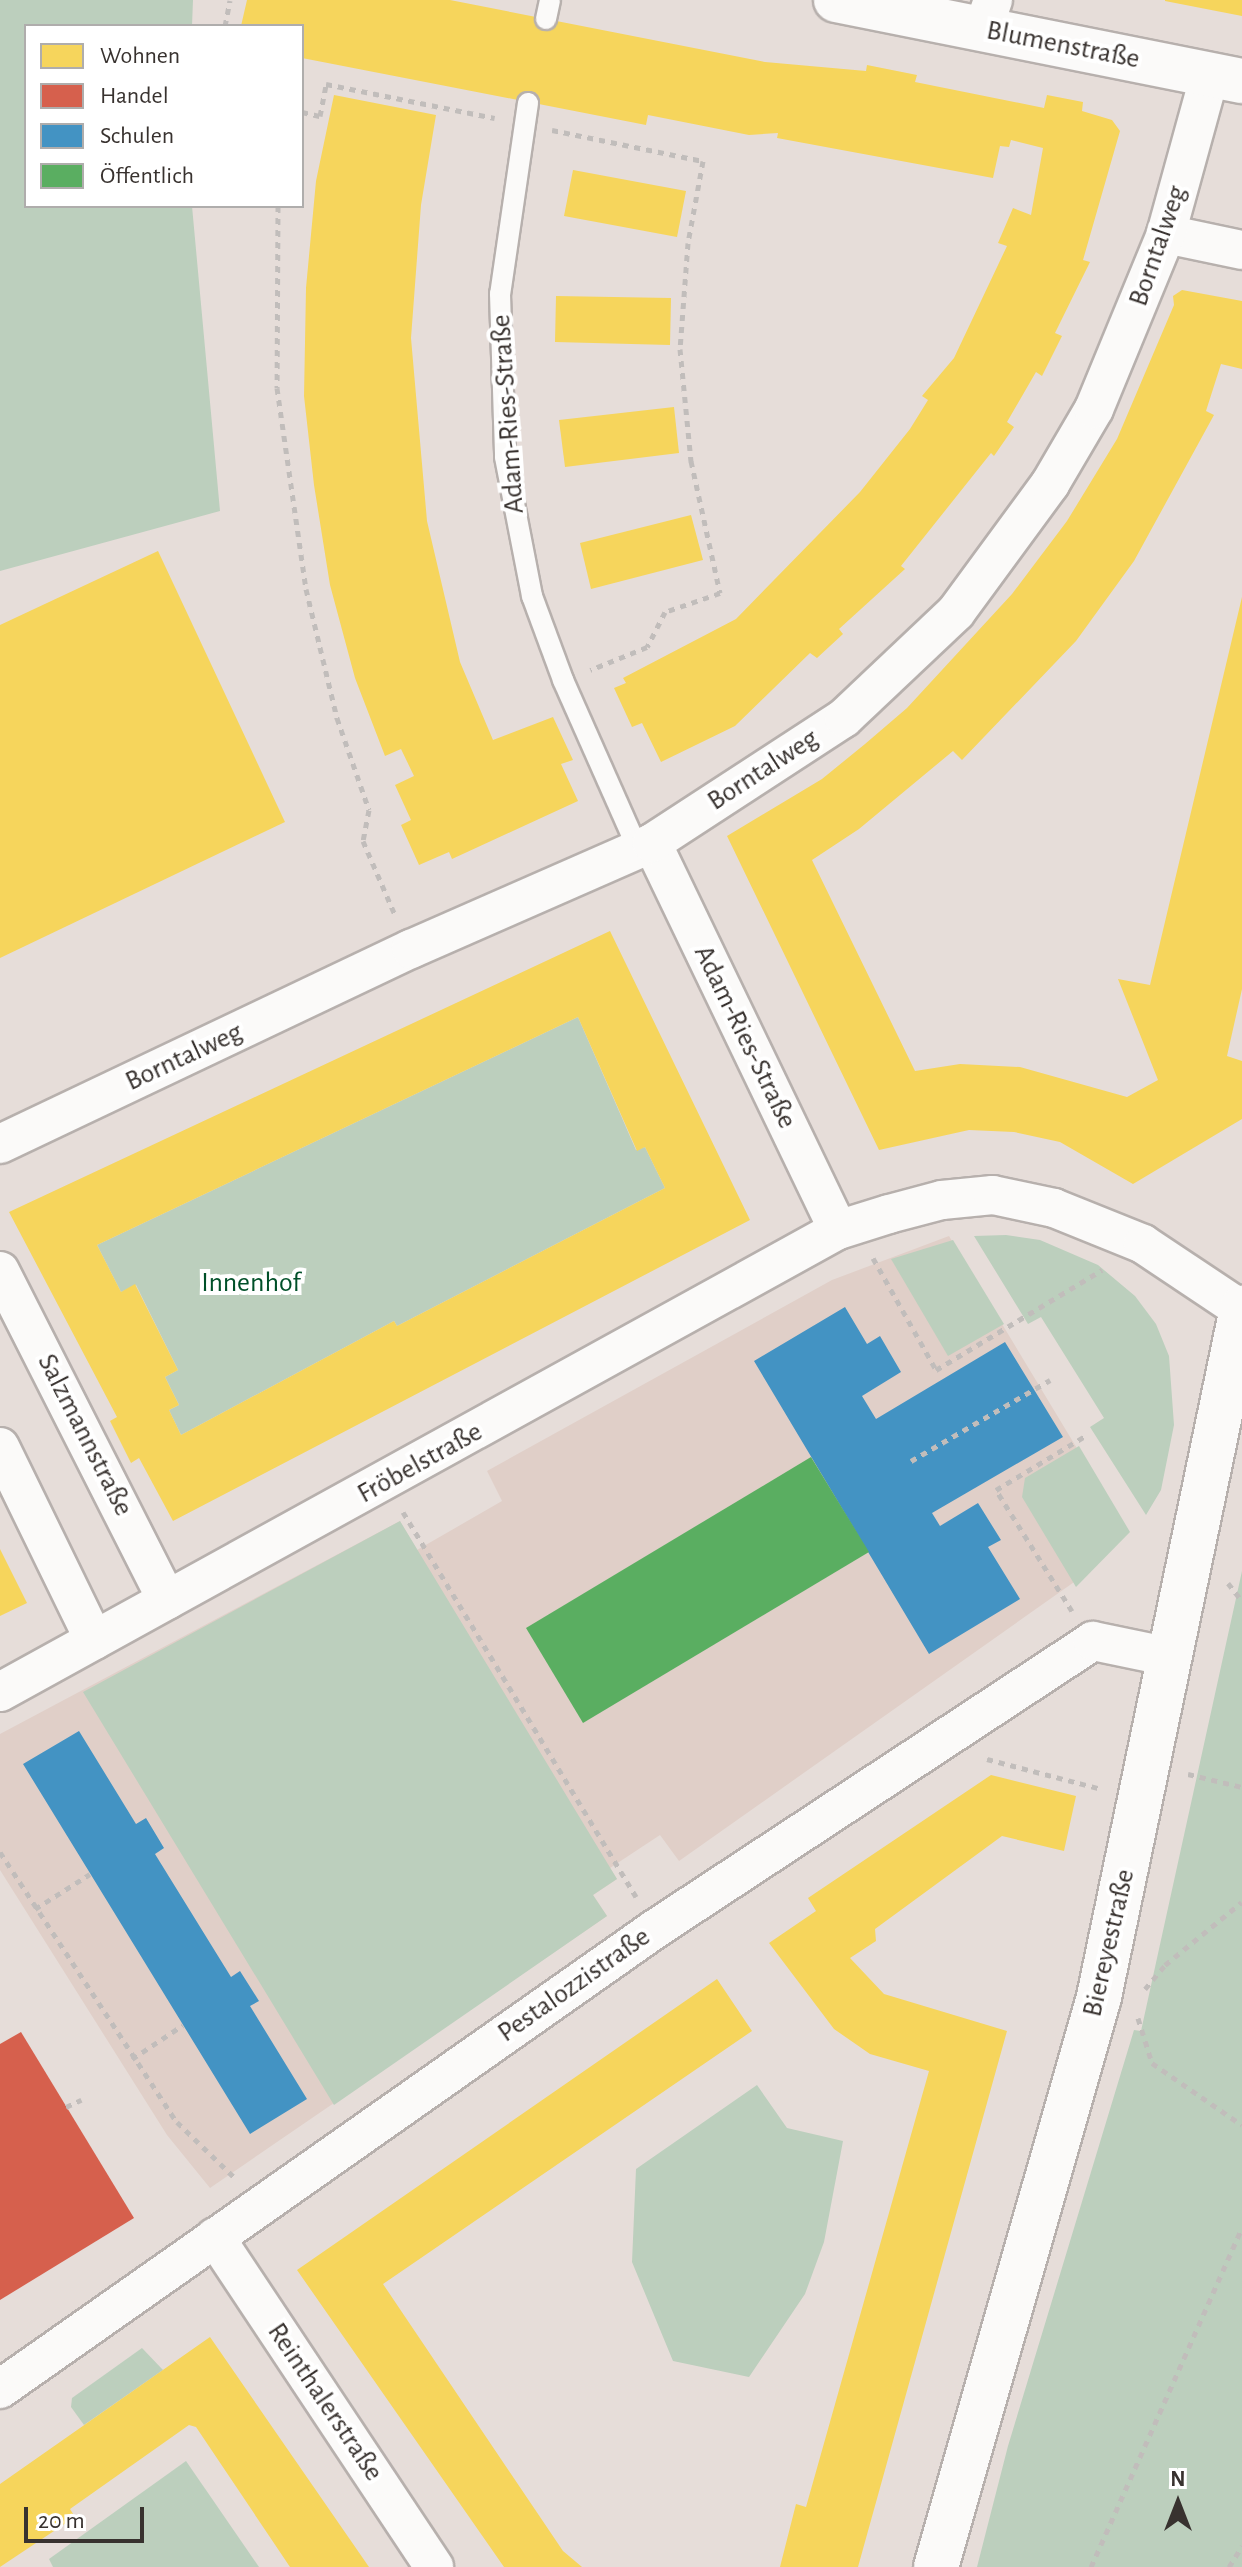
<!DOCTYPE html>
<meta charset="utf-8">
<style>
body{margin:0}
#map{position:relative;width:1242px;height:2567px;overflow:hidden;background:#e6ddd9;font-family:"Alegreya Sans",sans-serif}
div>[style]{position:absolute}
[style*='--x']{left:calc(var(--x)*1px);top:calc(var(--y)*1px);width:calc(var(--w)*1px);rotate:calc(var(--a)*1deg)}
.built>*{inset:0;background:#e0cfc8}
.green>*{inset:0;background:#bccfbd}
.homes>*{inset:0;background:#f6d55c}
.shops>*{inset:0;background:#d6604d}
.schools>*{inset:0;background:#4393c3}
.public>*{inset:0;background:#5aae61}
.path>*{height:5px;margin-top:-2.5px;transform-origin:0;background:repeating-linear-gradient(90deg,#c1bdbb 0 6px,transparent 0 12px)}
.roads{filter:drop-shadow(2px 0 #b7b0ad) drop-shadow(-2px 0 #b7b0ad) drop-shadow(0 2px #b7b0ad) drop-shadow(0 -2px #b7b0ad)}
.lane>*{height:20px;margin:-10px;padding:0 10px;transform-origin:10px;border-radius:10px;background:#fbfaf9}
.street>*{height:38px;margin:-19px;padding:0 19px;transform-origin:19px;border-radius:19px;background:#fbfaf9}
.secondary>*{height:44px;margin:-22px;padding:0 22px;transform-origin:22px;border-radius:22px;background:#fbfaf9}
span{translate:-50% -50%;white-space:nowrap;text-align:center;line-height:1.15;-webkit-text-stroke:8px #fff;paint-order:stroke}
.street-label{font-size:28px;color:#38322f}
.park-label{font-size:28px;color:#005029}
.legend{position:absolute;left:24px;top:24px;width:280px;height:184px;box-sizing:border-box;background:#fff;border:2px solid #afadac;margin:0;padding:10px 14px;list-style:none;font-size:24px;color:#38322f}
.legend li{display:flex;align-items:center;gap:16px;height:40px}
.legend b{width:40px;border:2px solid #afadac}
.north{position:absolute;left:1138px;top:2463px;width:80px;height:80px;-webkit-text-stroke:6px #fff;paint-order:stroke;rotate:0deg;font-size:22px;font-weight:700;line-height:32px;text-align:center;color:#38322f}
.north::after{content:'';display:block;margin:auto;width:28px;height:36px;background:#38322f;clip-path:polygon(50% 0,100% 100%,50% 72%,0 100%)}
.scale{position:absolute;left:24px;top:2507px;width:120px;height:36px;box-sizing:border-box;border:4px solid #38322f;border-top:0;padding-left:10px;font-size:24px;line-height:28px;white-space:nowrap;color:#38322f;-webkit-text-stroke:6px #fff;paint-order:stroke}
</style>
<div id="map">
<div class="built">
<i style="clip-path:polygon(949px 1236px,1125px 1528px,1077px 1580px,679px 1861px,660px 1835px,610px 1868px,617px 1879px,593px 1895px,607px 1916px,210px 2188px,167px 2135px,0 1870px,0 1734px,400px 1521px,417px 1550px,502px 1501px,487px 1471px,832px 1280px)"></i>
</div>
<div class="green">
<i style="clip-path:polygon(0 0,193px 0,192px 26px,26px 26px,26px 206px,192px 206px,220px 511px,0 571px)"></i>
<i style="clip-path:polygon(578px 1017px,636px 1150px,645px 1147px,665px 1188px,397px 1326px,394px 1321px,181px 1435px,169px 1410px,179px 1405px,165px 1377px,178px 1370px,136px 1285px,121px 1292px,97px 1245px)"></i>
<i style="clip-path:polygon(1006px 1235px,1040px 1240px,1098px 1265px,1135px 1296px,1156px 1324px,1169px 1356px,1174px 1425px,1161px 1490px,1146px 1515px,1090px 1427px,1104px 1418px,1041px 1317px,1028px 1324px,974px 1236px)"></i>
<i style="clip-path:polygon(953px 1240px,1004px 1324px,948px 1356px,891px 1259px)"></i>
<i style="clip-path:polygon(1079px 1446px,1130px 1532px,1076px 1587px,1022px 1497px,1025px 1478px)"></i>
<i style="clip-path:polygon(400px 1521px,617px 1879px,593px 1895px,607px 1916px,334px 2105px,83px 1692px)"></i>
<i style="clip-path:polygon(1242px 1571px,1242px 2567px,977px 2567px,1008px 2446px,1134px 2030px,1141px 2031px)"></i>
<i style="clip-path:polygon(757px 2085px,787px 2128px,843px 2141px,824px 2242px,805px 2294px,749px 2377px,673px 2361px,632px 2262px,636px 2169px)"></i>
<i style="clip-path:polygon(142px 2348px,163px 2370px,84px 2425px,71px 2407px,72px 2398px)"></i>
<i style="clip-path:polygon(186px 2461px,259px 2567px,53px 2567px,49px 2559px)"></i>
</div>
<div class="homes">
<i style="clip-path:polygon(247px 0,450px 0,765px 62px,866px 71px,867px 65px,917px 75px,915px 82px,1044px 108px,1047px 95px,1083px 102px,1082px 111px,1112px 120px,1120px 131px,1083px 260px,1090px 262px,1055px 333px,1062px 336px,1042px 376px,1036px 372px,1007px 422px,1014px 427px,994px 456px,991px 453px,901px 566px,905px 569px,839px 629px,843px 634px,817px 658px,810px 653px,735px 726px,661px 762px,642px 723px,632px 727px,614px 688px,626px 683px,623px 678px,736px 619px,860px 492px,910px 429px,928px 400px,922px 396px,954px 358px,1007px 246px,998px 243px,1013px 208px,1031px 215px,1043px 148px,1011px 140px,1009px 147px,1000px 146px,993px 178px,777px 138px,778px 133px,749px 135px,648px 115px,646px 125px,302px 58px,302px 26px,241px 26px)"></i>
<i style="clip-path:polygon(1165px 0,1242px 0,1242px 16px,1165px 1px)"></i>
<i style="clip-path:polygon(334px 95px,436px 115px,421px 205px,411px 338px,427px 521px,460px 662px,493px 740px,553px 717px,573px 760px,561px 764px,578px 801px,452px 859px,449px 852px,419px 865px,401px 825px,411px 820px,395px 785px,414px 776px,401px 749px,385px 756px,355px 678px,330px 585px,314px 485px,304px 396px,306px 288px,316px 181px)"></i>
<i style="clip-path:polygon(573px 170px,686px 191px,677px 237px,564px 216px)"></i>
<i style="clip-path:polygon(1182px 290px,1242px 301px,1242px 369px,1221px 364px,1206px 411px,1214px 415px,1134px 561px,1076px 641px,962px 760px,953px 751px,859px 829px,812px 860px,915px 1071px,960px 1064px,1020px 1067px,1127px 1097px,1158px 1080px,1118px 979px,1150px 985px,1242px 597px,1242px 989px,1227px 1056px,1242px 1061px,1242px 1119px,1133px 1184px,1060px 1142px,1014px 1132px,969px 1130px,879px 1150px,727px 836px,822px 779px,865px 744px,907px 708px,1012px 594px,1067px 521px,1117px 439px,1174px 305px,1173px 296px)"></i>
<i style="clip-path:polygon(556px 296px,671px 298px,670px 345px,555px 342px)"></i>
<i style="clip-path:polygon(674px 407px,679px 453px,565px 467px,559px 420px)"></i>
<i style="clip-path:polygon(691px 515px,703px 560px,591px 589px,580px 543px)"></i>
<i style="clip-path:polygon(158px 551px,285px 822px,0 958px,0 625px)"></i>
<i style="clip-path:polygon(evenodd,610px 931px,750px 1220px,173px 1521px,139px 1458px,131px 1463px,110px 1421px,117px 1417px,9px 1212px,610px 931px,578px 1017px,637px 1151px,645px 1147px,665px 1188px,397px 1326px,394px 1321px,181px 1435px,169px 1410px,179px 1405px,165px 1377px,178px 1370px,135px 1284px,121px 1292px,97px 1245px,578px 1017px)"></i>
<i style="clip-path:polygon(0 1549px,27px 1603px,0 1616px)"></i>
<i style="clip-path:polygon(991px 1775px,1076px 1796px,1064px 1851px,1002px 1836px,875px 1929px,876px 1941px,850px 1958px,884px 1994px,1007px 2031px,858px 2567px,780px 2567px,796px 2504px,806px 2507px,929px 2071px,870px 2054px,834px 2029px,769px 1943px,816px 1911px,808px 1898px)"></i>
<i style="clip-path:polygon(717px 1979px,752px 2031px,383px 2284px,563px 2551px,582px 2567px,504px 2567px,297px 2270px)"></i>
<i style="clip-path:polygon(210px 2337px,369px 2567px,290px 2567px,196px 2427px,189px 2425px,70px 2509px,75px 2517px,0 2567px,0 2484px)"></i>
</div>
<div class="shops">
<i style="clip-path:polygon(21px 2032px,134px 2218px,0 2300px,0 2044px)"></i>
</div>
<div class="schools">
<i style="clip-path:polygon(845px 1307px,867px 1344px,880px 1336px,901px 1372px,862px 1396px,876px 1419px,1005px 1342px,1063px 1437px,932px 1513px,940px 1526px,978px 1503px,1001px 1540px,988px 1547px,1020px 1599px,929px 1654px,754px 1361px)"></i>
<i style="clip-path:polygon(79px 1731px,136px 1824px,146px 1818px,164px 1848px,155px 1854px,231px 1977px,240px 1971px,259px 2001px,250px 2006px,307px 2099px,250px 2134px,23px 1764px)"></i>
</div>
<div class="public">
<i style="clip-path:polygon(811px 1457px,869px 1552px,583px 1723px,526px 1628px)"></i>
</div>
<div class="path">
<i style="--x:225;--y:26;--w:26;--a:-79"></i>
<i style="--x:302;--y:112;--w:18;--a:13"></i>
<i style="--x:320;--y:116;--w:33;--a:-79"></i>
<i style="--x:326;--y:84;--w:172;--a:11.4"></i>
<i style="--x:552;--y:130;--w:154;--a:11.6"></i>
<i style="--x:703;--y:161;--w:83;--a:100.4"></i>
<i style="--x:688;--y:243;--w:106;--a:94.3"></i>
<i style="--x:680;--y:349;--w:113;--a:84.4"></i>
<i style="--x:691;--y:461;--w:135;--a:77.6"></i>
<i style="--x:720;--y:593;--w:58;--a:160.9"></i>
<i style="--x:665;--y:612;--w:39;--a:117"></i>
<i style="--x:647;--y:647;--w:61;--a:158"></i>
<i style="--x:278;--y:206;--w:182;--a:90.3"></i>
<i style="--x:277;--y:388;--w:203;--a:81.8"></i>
<i style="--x:306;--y:589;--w:133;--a:76.5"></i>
<i style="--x:337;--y:718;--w:97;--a:70.8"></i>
<i style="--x:369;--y:810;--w:32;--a:101"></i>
<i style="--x:363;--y:841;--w:81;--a:66.6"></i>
<i style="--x:873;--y:1258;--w:129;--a:60.6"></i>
<i style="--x:936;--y:1370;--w:194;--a:-31.1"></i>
<i style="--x:911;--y:1461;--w:161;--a:-30.2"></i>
<i style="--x:403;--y:1512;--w:450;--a:58.8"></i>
<i style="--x:1228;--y:1583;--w:23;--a:52"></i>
<i style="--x:1072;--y:1611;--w:143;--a:-122.1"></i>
<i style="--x:996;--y:1490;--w:104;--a:-31.2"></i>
<i style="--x:987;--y:1759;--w:118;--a:14.7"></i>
<i style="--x:1188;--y:1774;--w:56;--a:13.5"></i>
<i style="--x:0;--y:1852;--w:323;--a:56.8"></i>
<i style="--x:177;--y:2122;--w:79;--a:44"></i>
<i style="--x:35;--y:1909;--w:65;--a:-32.5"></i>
<i style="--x:1145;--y:1989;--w:31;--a:-50"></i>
<i style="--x:1165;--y:1965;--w:99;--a:-39.3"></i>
<i style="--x:1138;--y:2018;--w:47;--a:72.7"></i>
<i style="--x:1152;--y:2063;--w:109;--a:34.6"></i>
<i style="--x:132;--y:2059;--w:61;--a:-33.7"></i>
<i style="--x:66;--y:2107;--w:17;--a:-25"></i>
<i style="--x:1091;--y:2567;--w:371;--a:-66"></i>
<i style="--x:1229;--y:2567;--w:25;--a:-58"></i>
</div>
<div class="roads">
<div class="lane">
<i style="--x:546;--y:19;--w:19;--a:-78"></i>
<i style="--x:528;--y:103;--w:193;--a:98.3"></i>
<i style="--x:500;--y:294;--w:163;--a:88.2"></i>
<i style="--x:505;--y:457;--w:142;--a:79"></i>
<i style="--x:532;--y:596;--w:90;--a:69.7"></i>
<i style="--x:563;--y:680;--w:185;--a:66.1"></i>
</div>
<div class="street">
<i style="--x:983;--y:29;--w:31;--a:-71"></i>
<i style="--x:1166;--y:234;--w:78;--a:11.9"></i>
<i style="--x:652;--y:843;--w:429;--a:64.3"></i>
<i style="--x:0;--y:1144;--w:455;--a:-25.4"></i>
<i style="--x:411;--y:949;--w:263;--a:-23.7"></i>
<i style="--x:652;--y:843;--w:229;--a:-33.1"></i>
<i style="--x:844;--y:718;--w:154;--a:-43.4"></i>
<i style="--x:956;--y:612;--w:159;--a:-53.7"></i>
<i style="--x:1050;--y:484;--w:87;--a:-59.6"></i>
<i style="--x:1094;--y:409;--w:189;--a:-67.6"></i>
<i style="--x:1166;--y:234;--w:166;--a:-74.6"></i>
<i style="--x:0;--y:1271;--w:369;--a:63.1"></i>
<i style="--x:0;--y:1447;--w:215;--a:64"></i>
<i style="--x:0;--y:1692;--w:957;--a:-28.87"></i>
<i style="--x:838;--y:1230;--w:53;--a:-17.4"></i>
<i style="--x:889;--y:1214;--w:55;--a:-14.8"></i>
<i style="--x:942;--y:1200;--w:51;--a:-5.6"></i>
<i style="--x:993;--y:1195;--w:62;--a:12"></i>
<i style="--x:1054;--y:1208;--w:96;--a:22"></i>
<i style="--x:1143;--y:1244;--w:119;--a:33.7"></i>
<i style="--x:215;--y:2237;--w:396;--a:56.4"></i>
<i style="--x:0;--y:2389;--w:800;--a:-35.08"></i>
<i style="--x:655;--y:1929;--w:524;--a:-33.33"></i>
<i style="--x:1093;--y:1641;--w:79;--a:11.7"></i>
</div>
<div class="secondary">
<i style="--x:836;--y:0;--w:414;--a:11.3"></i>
<i style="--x:936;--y:2567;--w:593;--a:-74.04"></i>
<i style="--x:1099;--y:1997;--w:704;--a:-78.27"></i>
</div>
</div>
<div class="street-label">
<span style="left:1063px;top:45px;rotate:11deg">Blumenstraße</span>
<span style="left:1158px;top:246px;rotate:-71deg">Borntalweg</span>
<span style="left:508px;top:414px;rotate:-94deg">Adam-Ries-Straße</span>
<span style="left:763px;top:770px;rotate:-33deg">Borntalweg</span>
<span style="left:745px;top:1037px;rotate:64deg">Adam-Ries-Straße</span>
<span style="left:184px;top:1057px;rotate:-25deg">Borntalweg</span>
<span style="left:85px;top:1435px;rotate:63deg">Salzmannstraße</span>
<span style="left:420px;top:1463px;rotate:-29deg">Fröbelstraße</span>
<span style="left:1109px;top:1943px;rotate:-77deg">Biereyestraße</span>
<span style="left:574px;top:1985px;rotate:-35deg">Pestalozzistraße</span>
<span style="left:325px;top:2402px;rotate:56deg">Reinthalerstraße</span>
</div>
<div class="park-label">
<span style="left:251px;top:1283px">Innenhof</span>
</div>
<ul class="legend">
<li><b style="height:22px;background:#f6d55c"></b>Wohnen</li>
<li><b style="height:22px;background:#d6604d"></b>Handel</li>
<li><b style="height:22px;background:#4393c3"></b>Schulen</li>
<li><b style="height:22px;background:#5aae61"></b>Öffentlich</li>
</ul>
<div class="north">N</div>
<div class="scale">20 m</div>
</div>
